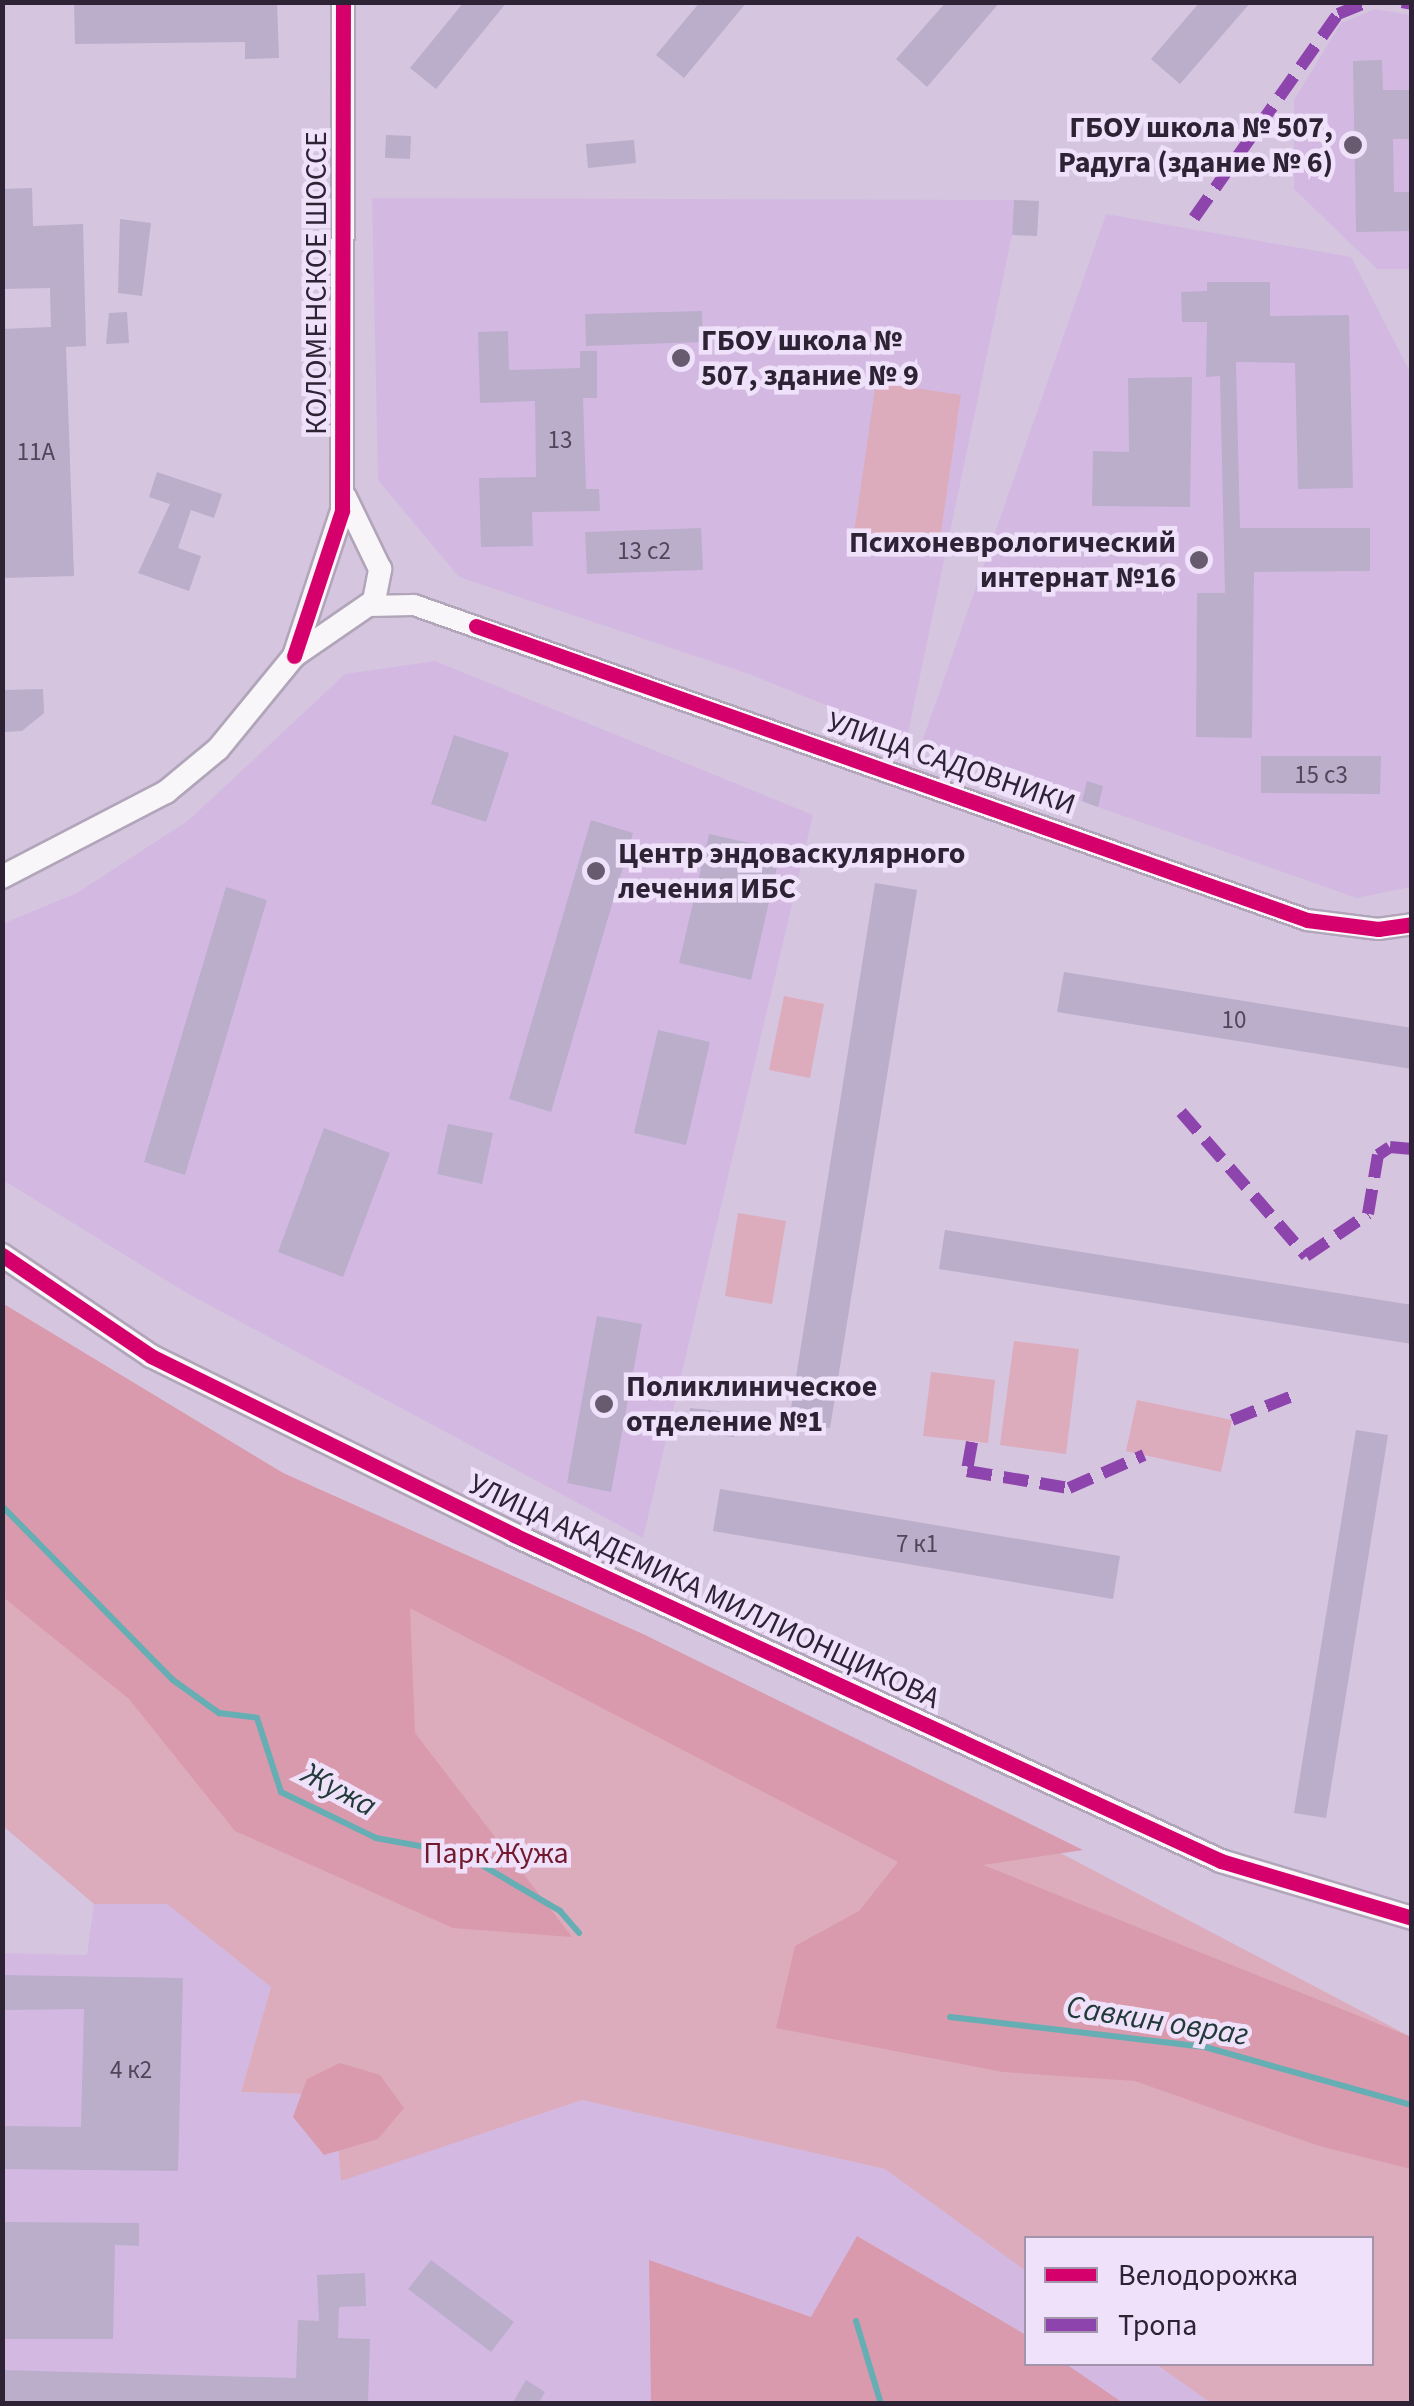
<!DOCTYPE html>
<meta charset="utf-8">
<style>
body{margin:0}
#map{position:relative;width:1414px;height:2406px;overflow:hidden;background:#d5c5df;font-family:"Source Sans 3",sans-serif}
div>[style]{position:absolute}
[style*='--x']{left:calc(var(--x)*1px);top:calc(var(--y)*1px);width:calc(var(--w)*1px);rotate:calc(var(--a)*1deg)}
.built>*{inset:0;background:#d3b9e2}
.green>*{inset:0;background:#ddacbc}
.forest>*{inset:0;background:#d89aac}
.stream>*{height:6px;margin:-3px;padding:0 3px;transform-origin:3px;border-radius:3px;background:#64aeb4}
.building>*{inset:0;background:#baaecb}
.roads{filter:drop-shadow(2px 0 #b1a5b9) drop-shadow(-2px 0 #b1a5b9) drop-shadow(0 2px #b1a5b9) drop-shadow(0 -2px #b1a5b9)}
.minor>*{height:20px;margin:-10px;padding:0 10px;transform-origin:10px;border-radius:10px;background:#f9f6fa}
.tertiary>*{height:22px;margin:-11px;padding:0 11px;transform-origin:11px;border-radius:11px;background:#f9f6fa}
.quiet>*{height:12px;margin-top:-6px;transform-origin:0;background:repeating-linear-gradient(90deg,#8e44ad 0 25px,transparent 0 37px)}
.cycleway>*{height:15px;margin:-7.5px;padding:0 7.5px;transform-origin:7.5px;border-radius:7.5px;background:#d6006c}
.dots>*{width:28px;height:28px;translate:-50% -50%;box-sizing:border-box;border:5px solid #f0e1fa;border-radius:50%}
span{translate:-50% -50%;white-space:nowrap;text-align:center;line-height:1.15;-webkit-text-stroke:9px #f0e1fa;paint-order:stroke}
.number-label{font-size:25px;color:#51455a}
.number-label span{-webkit-text-stroke-width:0}
.poi-label{font-size:30px;color:#2e2235;font-weight:700}
.right{translate:-100% -50%;text-align:right}
.left{translate:0 -50%;text-align:left}
.street-label{font-size:30px;color:#2e2235}
.park-label{font-size:30px;color:#72192d}
.water-label{font-size:32px;color:#223b3a;font-style:italic}
.frame{position:absolute;inset:0;border:5px solid #2e2235;pointer-events:none}
.legend{position:absolute;left:1024px;top:2236px;width:350px;height:130px;box-sizing:border-box;background:#f0e1fa;border:2px solid #a295ab;margin:0;padding:12px 18px;list-style:none;font-size:30px;color:#2e2235}
.legend li{display:flex;align-items:center;gap:20px;height:50px}
.legend b{width:50px;border:2px solid #a295ab}
</style>
<div id="map">
<div class="built">
<i style="clip-path:polygon(1375px 9px,1411px 15px,1411px 269px,1377px 269px,1294px 189px,1294px 100px,1341px 23px)"></i>
<i style="clip-path:polygon(372px 198px,1014px 200px,1012px 235px,907px 738px,749px 674px,459px 577px,378px 480px)"></i>
<i style="clip-path:polygon(1106px 214px,1351px 257px,1411px 374px,1411px 887px,1357px 898px,921px 745px)"></i>
<i style="clip-path:polygon(435px 661px,813px 815px,643px 1538px,185px 1292px,3px 1180px,2px 924px,77px 893px,189px 820px,345px 674px)"></i>
<i style="clip-path:polygon(94px 1904px,167px 1904px,271px 1987px,241px 2092px,334px 2095px,341px 2180px,582px 2100px,885px 2169px,1026px 2269px,1026px 2364px,1161px 2364px,1218px 2404px,3px 2404px,3px 1953px,87px 1955px)"></i>
</div>
<div class="green">
<i style="clip-path:polygon(876px 382px,961px 395px,938px 553px,853px 540px)"></i>
<i style="clip-path:polygon(784px 996px,824px 1004px,810px 1078px,769px 1070px)"></i>
<i style="clip-path:polygon(738px 1213px,786px 1221px,772px 1304px,725px 1296px)"></i>
<i style="clip-path:polygon(2px 1303px,283px 1473px,645px 1635px,1411px 2037px,1411px 2403px,1211px 2403px,1156px 2364px,1372px 2364px,1372px 2238px,1026px 2238px,1026px 2271px,885px 2169px,582px 2100px,341px 2181px,334px 2095px,241px 2092px,271px 1987px,167px 1904px,94px 1904px,3px 1826px)"></i>
<i style="clip-path:polygon(1014px 1341px,1079px 1349px,1066px 1454px,1000px 1445px)"></i>
<i style="clip-path:polygon(931px 1372px,995px 1380px,988px 1443px,923px 1436px)"></i>
<i style="clip-path:polygon(1137px 1400px,1232px 1420px,1221px 1472px,1126px 1451px)"></i>
</div>
<div class="forest">
<i style="clip-path:polygon(2px 1303px,283px 1473px,645px 1635px,1083px 1850px,983px 1865px,1411px 2037px,1411px 2169px,1319px 2146px,1135px 2081px,1003px 2072px,776px 2028px,795px 1946px,859px 1911px,898px 1862px,410px 1608px,415px 1733px,572px 1937px,453px 1928px,235px 1831px,129px 1699px,3px 1597px)"></i>
<i style="clip-path:polygon(340px 2063px,380px 2075px,404px 2108px,378px 2139px,324px 2155px,293px 2117px,307px 2079px)"></i>
<i style="clip-path:polygon(857px 2236px,1026px 2335px,1026px 2364px,1066px 2364px,1123px 2403px,651px 2403px,649px 2260px,811px 2317px)"></i>
</div>
<div class="stream">
<i style="--x:2;--y:1506;--w:244;--a:45.5"></i>
<i style="--x:173;--y:1680;--w:57;--a:35.7"></i>
<i style="--x:219;--y:1713;--w:38;--a:7"></i>
<i style="--x:257;--y:1718;--w:78;--a:72"></i>
<i style="--x:281;--y:1792;--w:106;--a:25.8"></i>
<i style="--x:376;--y:1838;--w:88;--a:10.4"></i>
<i style="--x:463;--y:1854;--w:113;--a:30.4"></i>
<i style="--x:560;--y:1911;--w:29;--a:49"></i>
<i style="--x:950;--y:2017;--w:257;--a:6.7"></i>
<i style="--x:1205;--y:2047;--w:215;--a:15.7"></i>
<i style="--x:856;--y:2321;--w:87;--a:73.2"></i>
</div>
<div class="building">
<i style="clip-path:polygon(74px 2px,277px 2px,279px 58px,245px 59px,245px 42px,75px 44px)"></i>
<i style="clip-path:polygon(464px 2px,507px 2px,436px 89px,410px 68px)"></i>
<i style="clip-path:polygon(700px 2px,747px 2px,684px 78px,656px 55px)"></i>
<i style="clip-path:polygon(946px 2px,1000px 2px,927px 87px,896px 59px)"></i>
<i style="clip-path:polygon(1200px 2px,1251px 2px,1180px 84px,1151px 59px)"></i>
<i style="clip-path:polygon(1382px 60px,1383px 90px,1412px 90px,1412px 139px,1393px 139px,1394px 192px,1412px 192px,1412px 231px,1356px 232px,1353px 61px)"></i>
<i style="clip-path:polygon(386px 135px,411px 136px,410px 159px,385px 158px)"></i>
<i style="clip-path:polygon(634px 140px,636px 163px,588px 168px,586px 144px)"></i>
<i style="clip-path:polygon(32px 188px,33px 226px,83px 224px,86px 346px,66px 347px,74px 576px,2px 578px,2px 329px,51px 327px,50px 288px,2px 289px,2px 189px)"></i>
<i style="clip-path:polygon(1014px 200px,1039px 201px,1037px 236px,1012px 235px)"></i>
<i style="clip-path:polygon(120px 219px,151px 223px,142px 296px,118px 293px)"></i>
<i style="clip-path:polygon(1207px 282px,1270px 282px,1270px 316px,1349px 315px,1353px 488px,1298px 489px,1295px 363px,1236px 362px,1240px 528px,1370px 528px,1370px 571px,1254px 572px,1252px 738px,1196px 737px,1197px 593px,1225px 593px,1220px 376px,1206px 377px,1207px 322px,1182px 322px,1181px 292px,1207px 291px)"></i>
<i style="clip-path:polygon(702px 311px,703px 342px,586px 346px,585px 314px)"></i>
<i style="clip-path:polygon(127px 312px,129px 343px,106px 344px,109px 313px)"></i>
<i style="clip-path:polygon(508px 331px,509px 370px,580px 368px,580px 351px,597px 351px,597px 398px,583px 398px,586px 489px,599px 489px,600px 511px,532px 512px,533px 546px,481px 547px,479px 478px,536px 477px,535px 401px,480px 403px,478px 332px)"></i>
<i style="clip-path:polygon(1192px 377px,1190px 507px,1092px 506px,1093px 451px,1129px 452px,1128px 378px)"></i>
<i style="clip-path:polygon(157px 472px,222px 494px,214px 518px,191px 510px,178px 548px,201px 556px,189px 591px,138px 573px,170px 504px,149px 497px)"></i>
<i style="clip-path:polygon(701px 528px,703px 570px,587px 574px,585px 532px)"></i>
<i style="clip-path:polygon(43px 689px,44px 713px,22px 731px,4px 732px,4px 690px)"></i>
<i style="clip-path:polygon(454px 735px,509px 753px,486px 822px,431px 804px)"></i>
<i style="clip-path:polygon(1261px 756px,1381px 756px,1380px 794px,1261px 793px)"></i>
<i style="clip-path:polygon(1087px 781px,1103px 786px,1098px 807px,1082px 801px)"></i>
<i style="clip-path:polygon(591px 820px,633px 833px,551px 1112px,509px 1099px)"></i>
<i style="clip-path:polygon(709px 834px,781px 850px,751px 980px,679px 963px)"></i>
<i style="clip-path:polygon(875px 883px,917px 890px,830px 1428px,789px 1421px)"></i>
<i style="clip-path:polygon(226px 887px,267px 900px,185px 1175px,144px 1162px)"></i>
<i style="clip-path:polygon(1064px 972px,1412px 1028px,1412px 1069px,1057px 1012px)"></i>
<i style="clip-path:polygon(658px 1030px,710px 1042px,686px 1145px,634px 1133px)"></i>
<i style="clip-path:polygon(448px 1124px,493px 1133px,482px 1184px,437px 1174px)"></i>
<i style="clip-path:polygon(324px 1128px,390px 1153px,343px 1277px,278px 1252px)"></i>
<i style="clip-path:polygon(945px 1230px,1412px 1305px,1412px 1344px,939px 1269px)"></i>
<i style="clip-path:polygon(597px 1316px,642px 1324px,611px 1492px,567px 1483px)"></i>
<i style="clip-path:polygon(690px 1408px,737px 1413px,734px 1437px,687px 1432px)"></i>
<i style="clip-path:polygon(1356px 1430px,1388px 1435px,1326px 1818px,1294px 1813px)"></i>
<i style="clip-path:polygon(720px 1489px,1120px 1556px,1113px 1599px,713px 1531px)"></i>
<i style="clip-path:polygon(2px 1975px,183px 1978px,178px 2171px,2px 2169px,2px 2126px,81px 2127px,84px 2009px,2px 2010px)"></i>
<i style="clip-path:polygon(2px 2222px,139px 2223px,139px 2246px,115px 2245px,113px 2339px,2px 2339px)"></i>
<i style="clip-path:polygon(431px 2260px,514px 2322px,491px 2352px,408px 2289px)"></i>
<i style="clip-path:polygon(365px 2273px,366px 2306px,339px 2307px,338px 2338px,370px 2339px,368px 2404px,2px 2404px,2px 2370px,296px 2378px,298px 2320px,319px 2321px,317px 2275px)"></i>
<i style="clip-path:polygon(526px 2380px,545px 2392px,538px 2404px,512px 2404px)"></i>
</div>
<div class="roads">
<div class="minor">
<i style="--x:368;--y:606;--w:46;--a:-1.2"></i>
<i style="--x:414;--y:605;--w:947;--a:19.43"></i>
<i style="--x:1307;--y:920;--w:72;--a:7.2"></i>
<i style="--x:1378;--y:929;--w:34;--a:-8"></i>
</div>
<div class="tertiary">
<i style="--x:294;--y:656;--w:153;--a:-71.7"></i>
<i style="--x:342;--y:511;--w:509;--a:-89.89"></i>
<i style="--x:2;--y:877;--w:185;--a:-27.4"></i>
<i style="--x:166;--y:792;--w:67;--a:-39.6"></i>
<i style="--x:218;--y:749;--w:120;--a:-50.7"></i>
<i style="--x:294;--y:656;--w:97;--a:-34.5"></i>
<i style="--x:374;--y:601;--w:33;--a:-79"></i>
<i style="--x:380;--y:569;--w:80;--a:-115.9"></i>
<i style="--x:2;--y:1255;--w:180;--a:34.1"></i>
<i style="--x:151;--y:1356;--w:405;--a:26.2"></i>
<i style="--x:514;--y:1535;--w:779;--a:24.75"></i>
<i style="--x:1221;--y:1861;--w:199;--a:16.6"></i>
</div>
</div>
<div class="quiet">
<i style="--x:1402;--y:2;--w:10;--a:11"></i>
<i style="--x:1194;--y:218;--w:250;--a:-54.8"></i>
<i style="--x:1338;--y:14;--w:32;--a:-22"></i>
<i style="--x:1181;--y:1112;--w:191;--a:49"></i>
<i style="--x:1306;--y:1256;--w:75;--a:-34.1"></i>
<i style="--x:1368;--y:1214;--w:60;--a:-80.4"></i>
<i style="--x:1378;--y:1155;--w:14;--a:-34"></i>
<i style="--x:1390;--y:1147;--w:22;--a:5"></i>
<i style="--x:1232;--y:1420;--w:73;--a:-21.7"></i>
<i style="--x:972;--y:1442;--w:29;--a:100"></i>
<i style="--x:967;--y:1471;--w:103;--a:9.5"></i>
<i style="--x:1069;--y:1488;--w:82;--a:-23.7"></i>
</div>
<div class="cycleway">
<i style="--x:476;--y:626;--w:881;--a:19.48"></i>
<i style="--x:1307;--y:920;--w:72;--a:7.2"></i>
<i style="--x:1378;--y:929;--w:34;--a:-8"></i>
<i style="--x:294;--y:656;--w:153;--a:-71.7"></i>
<i style="--x:342;--y:511;--w:509;--a:-89.89"></i>
<i style="--x:2;--y:1255;--w:180;--a:34.1"></i>
<i style="--x:151;--y:1356;--w:405;--a:26.2"></i>
<i style="--x:514;--y:1535;--w:779;--a:24.75"></i>
<i style="--x:1221;--y:1861;--w:199;--a:16.6"></i>
</div>
<div class="dots">
<i style="left:1353px;top:145px;background:#685b70"></i>
<i style="left:681px;top:358px;background:#685b70"></i>
<i style="left:1199px;top:560px;background:#685b70"></i>
<i style="left:596px;top:871px;background:#685b70"></i>
<i style="left:604px;top:1404px;background:#685b70"></i>
</div>
<div class="number-label">
<span style="left:560px;top:440px">13</span>
<span style="left:36px;top:452px">11А</span>
<span style="left:644px;top:551px">13 с2</span>
<span style="left:1321px;top:775px">15 с3</span>
<span style="left:1234px;top:1020px">10</span>
<span style="left:917px;top:1544px">7 к1</span>
<span style="left:131px;top:2070px">4 к2</span>
</div>
<div class="poi-label">
<span class="right" style="left:1333px;top:145px">ГБОУ школа № 507,<br>Радуга (здание № 6)</span>
<span class="left" style="left:701px;top:358px">ГБОУ школа №<br>507, здание № 9</span>
<span class="right" style="left:1176px;top:560px">Психоневрологический<br>интернат №16</span>
<span class="left" style="left:618px;top:871px">Центр эндоваскулярного<br>лечения ИБС</span>
<span class="left" style="left:626px;top:1404px">Поликлиническое<br>отделение №1</span>
</div>
<div class="street-label">
<span style="left:317px;top:283px;rotate:-90deg">КОЛОМЕНСКОЕ ШОССЕ</span>
<span style="left:951px;top:764px;rotate:19deg">УЛИЦА САДОВНИКИ</span>
<span style="left:704px;top:1592px;rotate:25deg">УЛИЦА АКАДЕМИКА МИЛЛИОНЩИКОВА</span>
</div>
<div class="park-label">
<span style="left:496px;top:1854px">Парк Жужа</span>
</div>
<div class="water-label">
<span style="left:339px;top:1790px;rotate:28deg">Жужа</span>
<span style="left:1157px;top:2021px;rotate:9deg">Савкин овраг</span>
</div>
<div class="frame"></div>
<ul class="legend">
<li><b style="height:12px;background:#d6006c"></b>Велодорожка</li>
<li><b style="height:12px;background:#8e44ad"></b>Тропа</li>
</ul>
</div>
